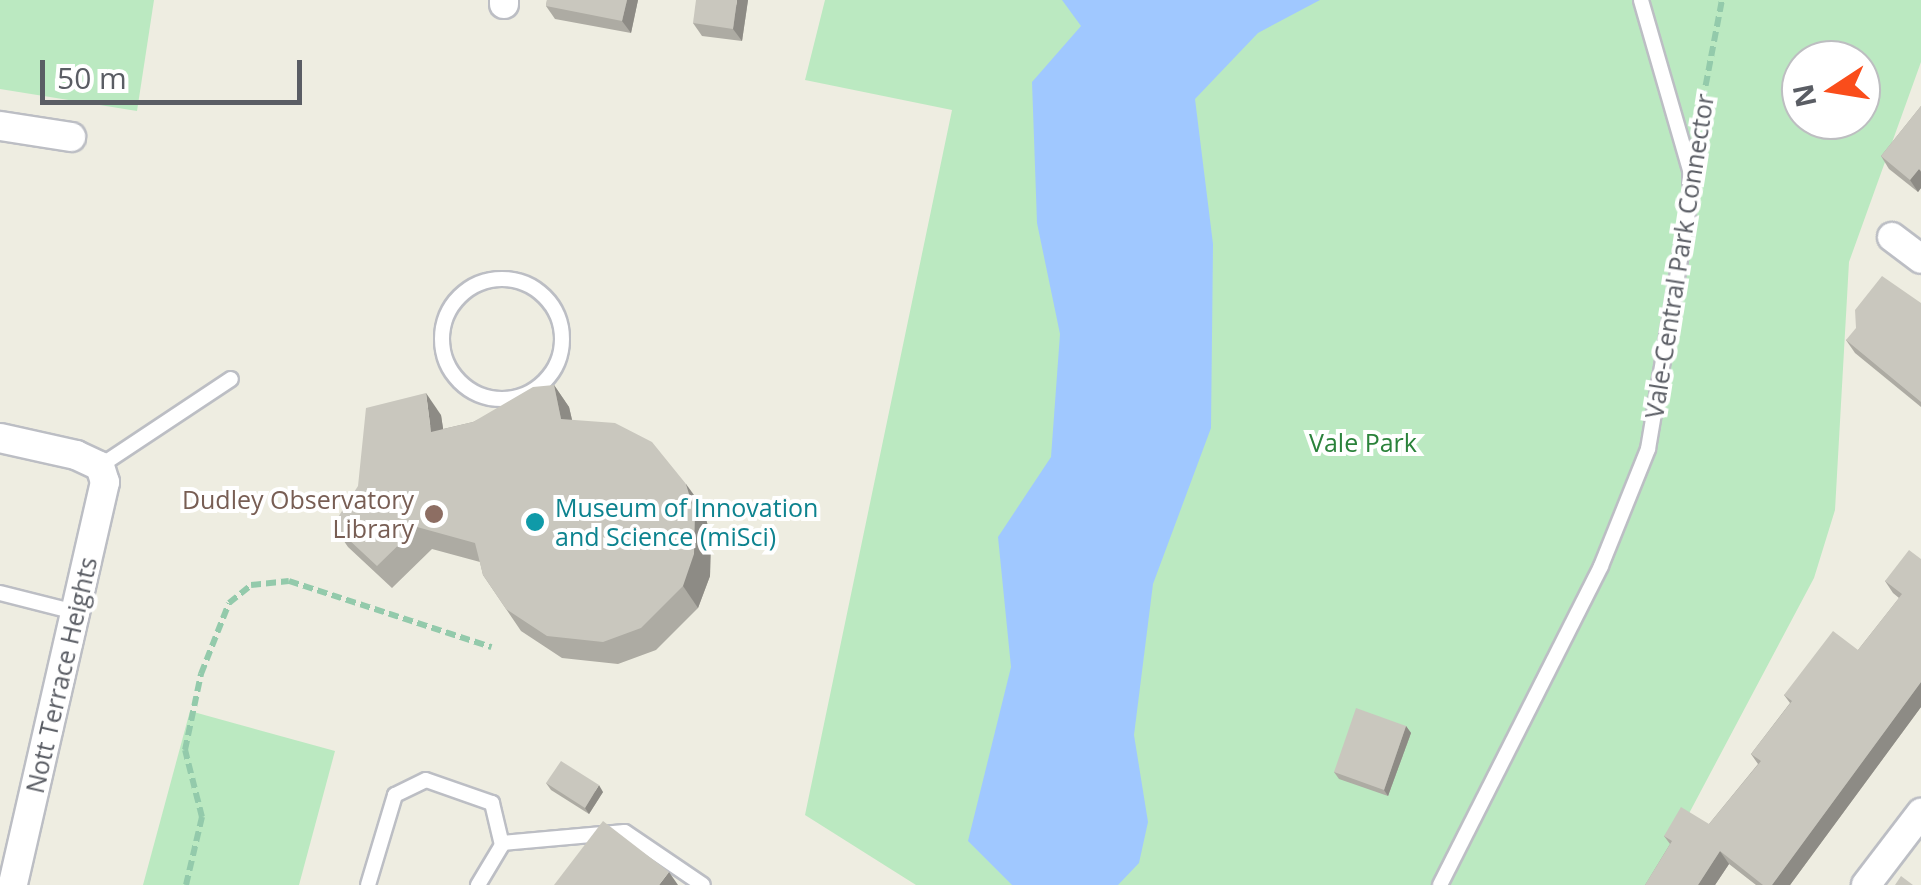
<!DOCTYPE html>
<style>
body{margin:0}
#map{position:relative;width:1921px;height:885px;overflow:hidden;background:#eeede1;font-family:"Open Sans",sans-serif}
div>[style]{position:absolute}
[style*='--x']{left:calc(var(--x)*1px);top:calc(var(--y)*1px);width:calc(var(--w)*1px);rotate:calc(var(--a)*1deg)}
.green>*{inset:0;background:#bbe9c1}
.water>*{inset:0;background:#a0c8ff}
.path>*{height:6px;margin-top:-3px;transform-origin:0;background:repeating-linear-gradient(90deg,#93caab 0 10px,transparent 0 15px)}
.roads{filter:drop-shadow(2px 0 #bcbec4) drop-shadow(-2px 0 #bcbec4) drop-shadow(0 2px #bcbec4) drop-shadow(0 -2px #bcbec4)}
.lane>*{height:14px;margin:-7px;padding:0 7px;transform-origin:7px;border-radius:7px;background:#fff}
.lane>.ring{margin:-7px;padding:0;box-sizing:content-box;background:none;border:14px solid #fff;border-radius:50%}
.street>*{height:28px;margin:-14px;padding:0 14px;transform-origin:14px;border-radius:14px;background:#fff}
.wall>*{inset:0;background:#adaba3}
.shaded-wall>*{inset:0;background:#8d8b85}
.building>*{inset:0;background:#c9c7be}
.dots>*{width:28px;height:28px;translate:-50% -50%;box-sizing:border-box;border:5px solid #fff;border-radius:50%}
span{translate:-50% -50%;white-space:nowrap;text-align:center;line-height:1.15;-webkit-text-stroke:8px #fff;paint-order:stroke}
.street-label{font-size:25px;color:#5a5d64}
.park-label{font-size:25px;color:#2b823b}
.education-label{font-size:25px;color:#785e54}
.right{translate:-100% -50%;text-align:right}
.culture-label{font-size:25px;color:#0d838f}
.left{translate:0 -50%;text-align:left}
.north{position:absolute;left:1781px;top:40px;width:100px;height:100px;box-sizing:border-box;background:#fff;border:2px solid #bdbec1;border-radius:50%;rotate:258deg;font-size:28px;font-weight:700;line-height:40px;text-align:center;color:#5a5d64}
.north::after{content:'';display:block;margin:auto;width:35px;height:45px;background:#fa4d1b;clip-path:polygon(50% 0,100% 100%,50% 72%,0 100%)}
.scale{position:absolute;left:40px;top:60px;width:262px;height:45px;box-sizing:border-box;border:5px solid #5a5d64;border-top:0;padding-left:12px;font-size:30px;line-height:35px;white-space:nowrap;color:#5a5d64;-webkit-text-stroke:8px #fff;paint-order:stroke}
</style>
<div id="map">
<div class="green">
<i style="clip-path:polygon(0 0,154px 0,137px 111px,0 89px)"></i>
<i style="clip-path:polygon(evenodd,825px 0,1921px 0,1921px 62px,1849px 262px,1835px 510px,1814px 578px,1651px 885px,916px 885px,805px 815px,952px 110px,805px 80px,825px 0,1801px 60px,1861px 60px,1861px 120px,1801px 120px,1801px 60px)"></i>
<i style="clip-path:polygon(190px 711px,335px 751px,299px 885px,143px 885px)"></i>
</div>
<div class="water">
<i style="clip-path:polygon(1062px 0,1320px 0,1258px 33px,1195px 99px,1213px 244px,1211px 428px,1153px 584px,1134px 735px,1148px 822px,1139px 863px,1118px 885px,1012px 885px,968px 841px,1011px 667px,998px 537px,1051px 457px,1060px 334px,1037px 223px,1032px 82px,1081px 26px)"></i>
</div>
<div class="path">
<i style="--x:1700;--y:115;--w:117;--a:-79.2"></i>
<i style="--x:186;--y:885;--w:70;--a:-76.8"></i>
<i style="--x:202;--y:817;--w:69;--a:-104.2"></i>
<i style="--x:185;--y:750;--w:78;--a:-78.1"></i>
<i style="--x:201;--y:674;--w:76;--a:-68.5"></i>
<i style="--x:229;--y:603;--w:28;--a:-39"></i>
<i style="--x:251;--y:585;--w:38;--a:-6"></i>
<i style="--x:289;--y:581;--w:213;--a:18.1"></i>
</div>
<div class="roads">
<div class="lane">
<i class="ring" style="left:442px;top:279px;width:106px;height:106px"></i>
<i style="--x:100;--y:466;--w:157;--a:-33.6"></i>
<i style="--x:0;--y:593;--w:77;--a:14.2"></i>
<i style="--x:502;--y:843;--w:123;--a:-5.1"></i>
<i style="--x:625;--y:832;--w:94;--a:34.2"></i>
<i style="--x:368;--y:885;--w:94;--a:-73.3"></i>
<i style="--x:395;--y:795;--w:34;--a:-26"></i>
<i style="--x:426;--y:780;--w:70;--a:19.2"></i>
<i style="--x:492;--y:803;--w:43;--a:76.6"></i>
<i style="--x:502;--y:845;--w:47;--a:121"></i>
<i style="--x:1440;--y:885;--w:357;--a:-63.2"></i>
<i style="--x:1601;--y:566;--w:126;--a:-68.1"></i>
<i style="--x:1648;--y:449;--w:258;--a:-80.4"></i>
<i style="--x:1691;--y:195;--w:25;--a:-92"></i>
<i style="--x:1690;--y:170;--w:177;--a:-106.1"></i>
</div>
<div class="street">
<i style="--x:504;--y:4;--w:4;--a:-90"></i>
<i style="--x:0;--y:126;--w:72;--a:8.8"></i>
<i style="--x:1892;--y:237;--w:36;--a:37"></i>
<i style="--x:0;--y:438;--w:78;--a:12.6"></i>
<i style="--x:76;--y:455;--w:26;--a:25"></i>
<i style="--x:100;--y:466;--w:17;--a:73"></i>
<i style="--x:105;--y:482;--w:413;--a:102.9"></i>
<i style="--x:1866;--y:885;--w:91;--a:-52.6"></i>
</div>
</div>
<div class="wall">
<i style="clip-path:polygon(547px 0,638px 0,631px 33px,555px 19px,546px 6px)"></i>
<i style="clip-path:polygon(748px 0,742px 41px,702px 36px,693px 23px)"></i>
<i style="clip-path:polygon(1921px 106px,1921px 188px,1918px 192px,1889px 169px,1881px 156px)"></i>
<i style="clip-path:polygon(1921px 303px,1921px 407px,1855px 353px,1846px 340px)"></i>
<i style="clip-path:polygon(554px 385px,569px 407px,572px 420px,702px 506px,711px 536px,710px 576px,698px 608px,656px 650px,618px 664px,562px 658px,521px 631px,483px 575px,480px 562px,432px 549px,392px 588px,348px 547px,333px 525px,441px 415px,443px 429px,473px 422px)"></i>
<i style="clip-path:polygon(1921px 559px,1921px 707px,1790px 885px,1756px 885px,1729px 864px,1715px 885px,1645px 885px,1670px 844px,1664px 836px,1709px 824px,1758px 764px,1751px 754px,1790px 703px,1784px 695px,1858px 650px,1899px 598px,1893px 593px,1885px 581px)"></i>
<i style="clip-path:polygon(1406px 726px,1411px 733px,1388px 796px,1339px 779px,1334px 772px)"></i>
<i style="clip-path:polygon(546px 783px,603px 792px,589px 814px,551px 790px)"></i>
</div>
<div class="shaded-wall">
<i style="clip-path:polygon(627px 0,638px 0,631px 33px,622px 21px)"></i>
<i style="clip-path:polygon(737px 0,748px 0,742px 41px,733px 29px)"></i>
<i style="clip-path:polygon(1919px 169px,1921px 172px,1921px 188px,1918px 192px,1910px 180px)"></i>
<i style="clip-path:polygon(554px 385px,569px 407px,577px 441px,561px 419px)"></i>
<i style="clip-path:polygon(426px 393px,441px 415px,447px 454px,431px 432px)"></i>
<i style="clip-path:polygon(686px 484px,702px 506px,711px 536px,710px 576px,698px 608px,683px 586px)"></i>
<i style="clip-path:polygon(1921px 682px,1921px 707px,1790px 885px,1772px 885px)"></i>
<i style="clip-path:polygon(1406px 726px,1411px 733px,1388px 796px,1384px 790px)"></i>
<i style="clip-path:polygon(599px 785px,603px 792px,589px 814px,585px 808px)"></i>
<i style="clip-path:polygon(1720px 851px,1729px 864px,1715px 885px,1698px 885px)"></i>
<i style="clip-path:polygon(669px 872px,678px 885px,659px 885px)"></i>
</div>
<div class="building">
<i style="clip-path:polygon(547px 0,627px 0,622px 21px,546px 6px)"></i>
<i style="clip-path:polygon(696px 0,737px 0,733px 29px,693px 23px)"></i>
<i style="clip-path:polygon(1921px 106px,1921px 171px,1919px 169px,1910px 180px,1881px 156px)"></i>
<i style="clip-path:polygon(1882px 276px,1921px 303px,1921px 402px,1846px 340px,1856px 328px,1855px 310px)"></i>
<i style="clip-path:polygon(554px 385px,561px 419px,615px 423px,652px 442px,686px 484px,695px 514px,694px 554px,683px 586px,641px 628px,603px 642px,547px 636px,506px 609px,483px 575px,475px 543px,417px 527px,377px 566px,333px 525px,358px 486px,366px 408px,426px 393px,431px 432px,473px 422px,533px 387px)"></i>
<i style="clip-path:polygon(1909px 550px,1921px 559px,1921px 682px,1772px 885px,1763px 885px,1720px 851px,1698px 885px,1645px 885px,1672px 841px,1664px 836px,1681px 807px,1709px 824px,1761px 761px,1751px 754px,1792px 701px,1784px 695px,1833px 631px,1858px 650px,1902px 594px,1885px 581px)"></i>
<i style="clip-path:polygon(1356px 708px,1406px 726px,1384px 790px,1334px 772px)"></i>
<i style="clip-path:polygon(561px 761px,599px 785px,585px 808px,546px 783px)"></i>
<i style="clip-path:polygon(603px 821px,669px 872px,659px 885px,554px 885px)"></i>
<i style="clip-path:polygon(1901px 876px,1913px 885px,1895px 885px)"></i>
</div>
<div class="dots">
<i style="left:434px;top:514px;background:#8d6e63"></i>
<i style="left:535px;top:522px;background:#0f9aa8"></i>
</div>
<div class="street-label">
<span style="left:1679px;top:256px;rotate:-81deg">Vale-Central Park Connector</span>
<span style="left:61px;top:675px;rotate:-77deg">Nott Terrace Heights</span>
</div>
<div class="park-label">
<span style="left:1363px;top:442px">Vale Park</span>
</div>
<div class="education-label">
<span class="right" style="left:414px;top:514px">Dudley Observatory<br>Library</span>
</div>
<div class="culture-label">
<span class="left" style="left:555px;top:522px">Museum of Innovation<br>and Science (miSci)</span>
</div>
<div class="north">N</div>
<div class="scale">50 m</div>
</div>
